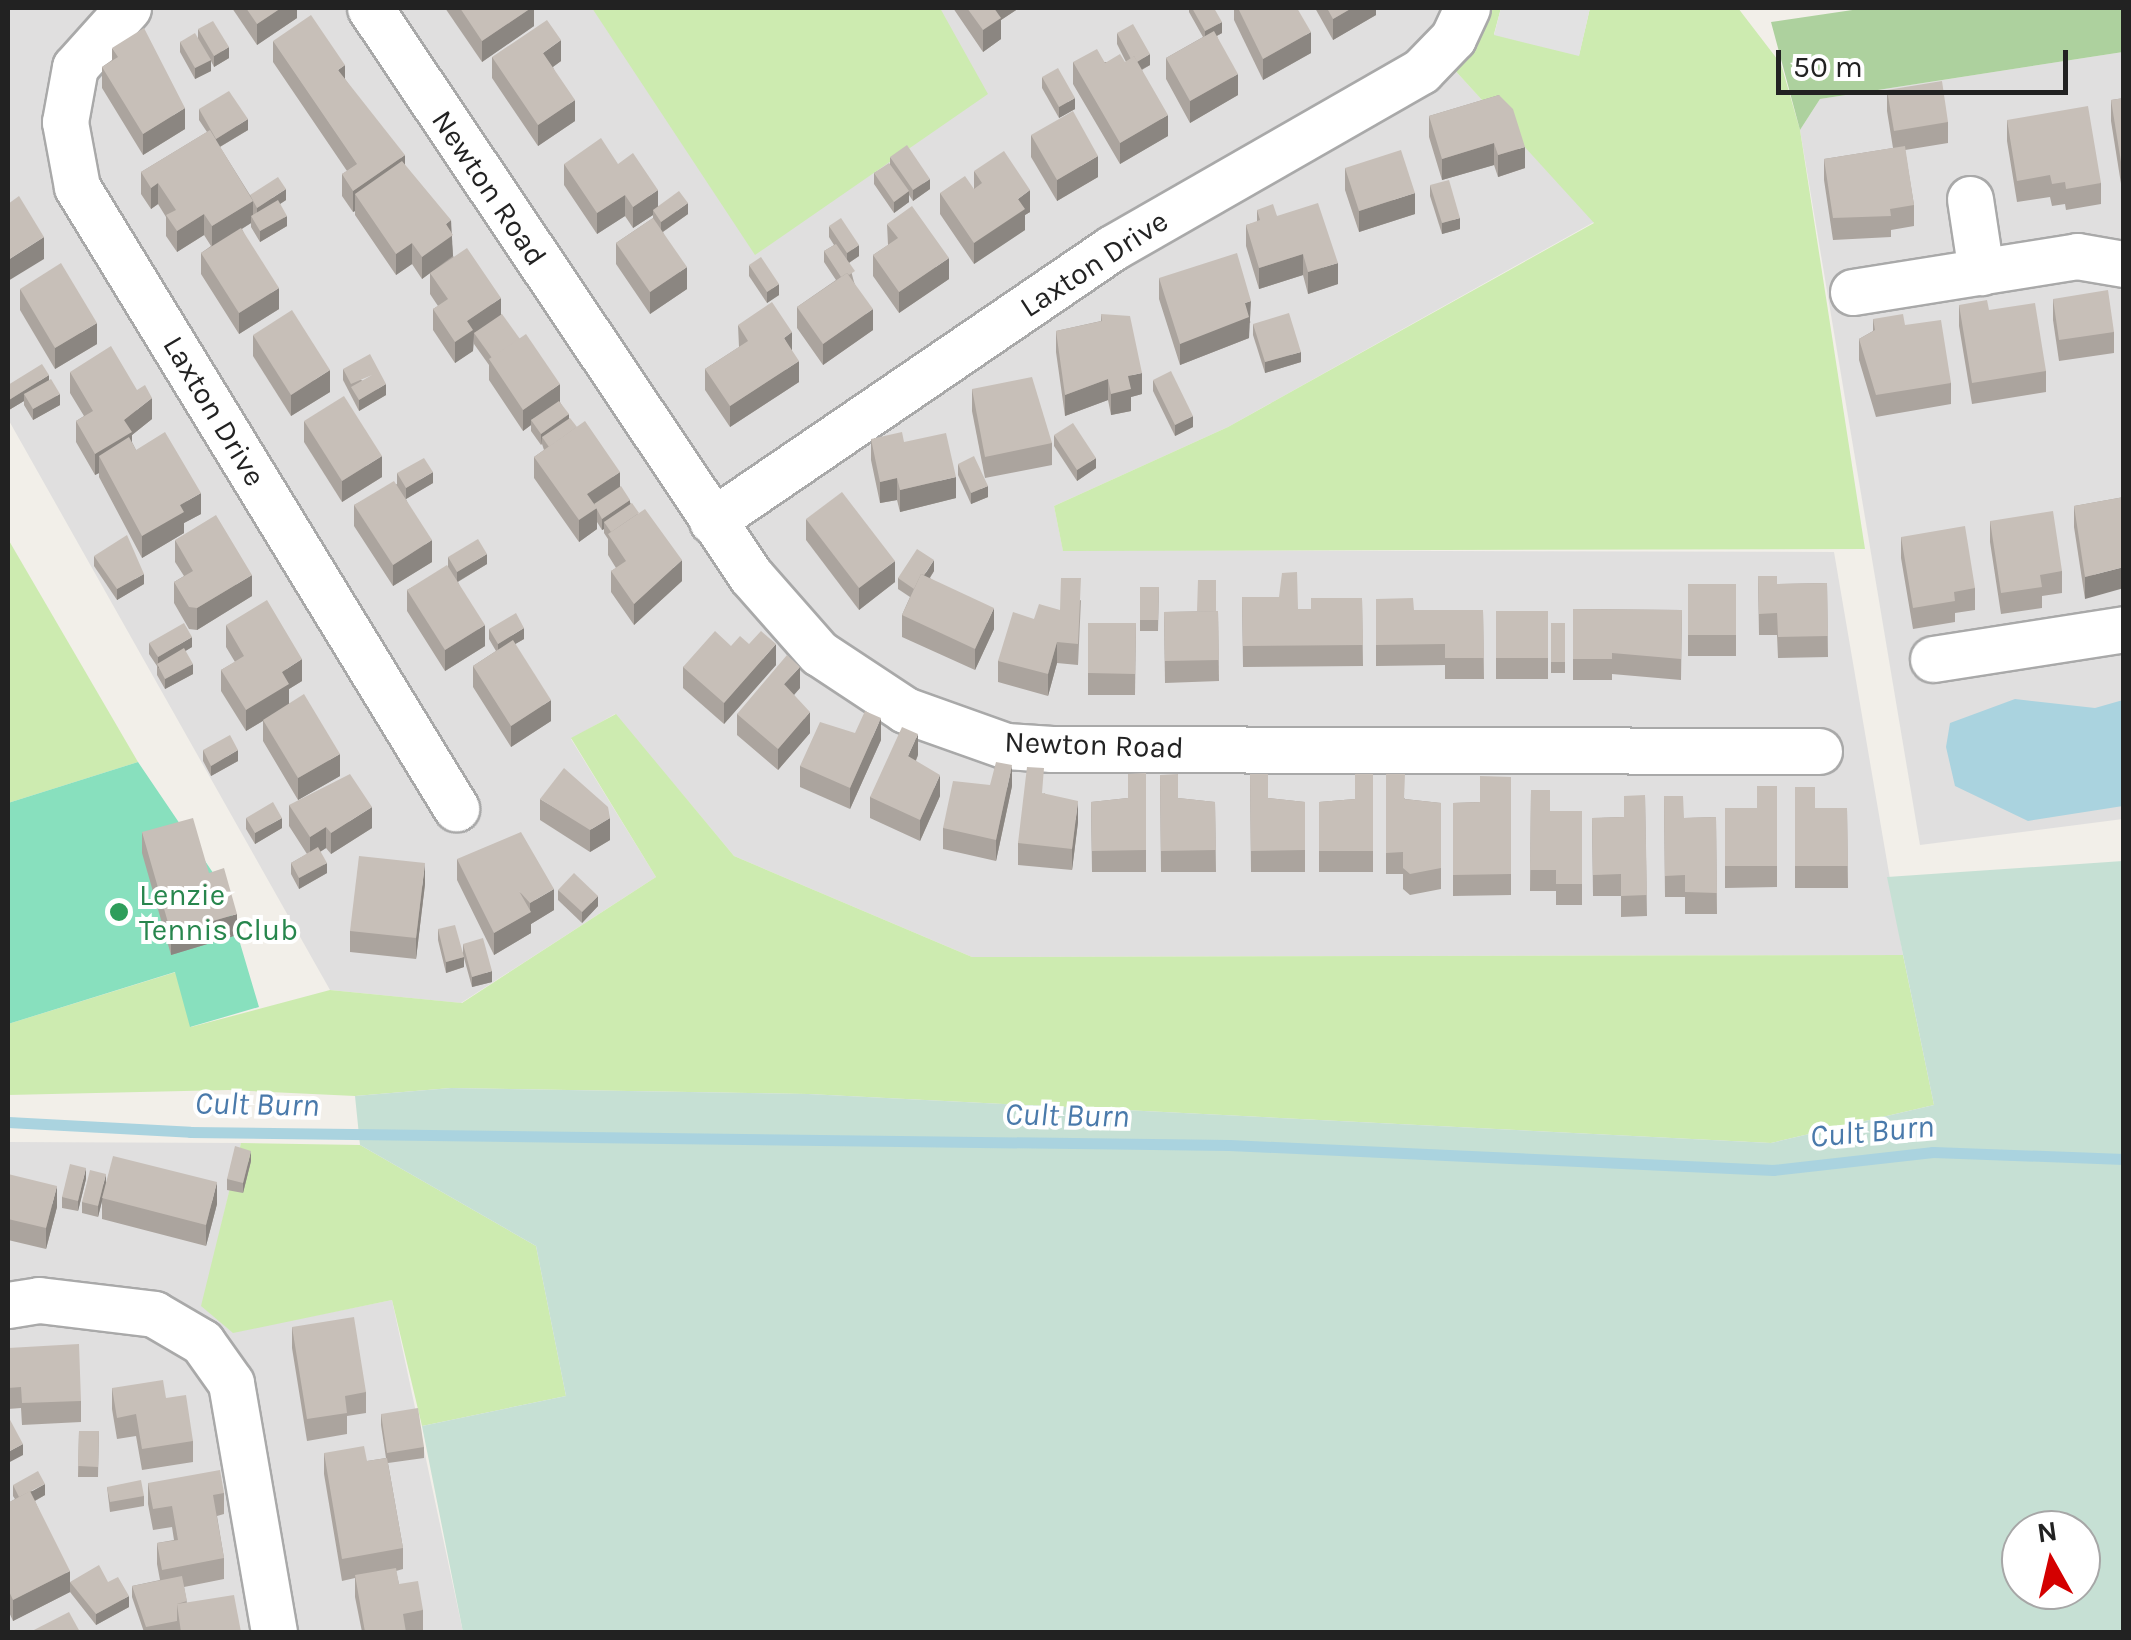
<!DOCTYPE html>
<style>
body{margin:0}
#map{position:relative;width:2131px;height:1640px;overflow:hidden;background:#f2efe9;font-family:Karla,sans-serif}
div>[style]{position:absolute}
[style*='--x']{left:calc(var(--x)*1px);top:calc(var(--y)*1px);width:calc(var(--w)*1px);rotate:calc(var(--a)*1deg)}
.residential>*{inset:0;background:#e0dfdf}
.grass>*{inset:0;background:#cdebb0}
.forest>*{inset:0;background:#add19e}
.wetland>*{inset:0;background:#c6e0d4}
.pitch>*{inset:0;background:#88e0be}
.parking>*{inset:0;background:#e2e2e2}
.water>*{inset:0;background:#aad3df}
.stream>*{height:11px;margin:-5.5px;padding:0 5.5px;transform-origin:5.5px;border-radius:5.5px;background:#aad3df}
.roads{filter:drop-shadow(2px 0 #a9a9a9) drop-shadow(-2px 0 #a9a9a9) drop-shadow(0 2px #a9a9a9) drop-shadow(0 -2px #a9a9a9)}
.minor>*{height:45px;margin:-22.5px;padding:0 22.5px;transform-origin:22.5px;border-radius:22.5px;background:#fff}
.wall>*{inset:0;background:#aba49e}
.shaded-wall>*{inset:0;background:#8b8681}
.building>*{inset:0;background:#c7bfb8}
.dots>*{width:28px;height:28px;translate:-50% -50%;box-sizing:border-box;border:5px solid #fff;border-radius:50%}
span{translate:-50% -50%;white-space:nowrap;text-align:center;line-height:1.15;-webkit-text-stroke:8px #fff;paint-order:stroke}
.street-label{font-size:30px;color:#222}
.leisure-label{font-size:30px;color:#27864d}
.left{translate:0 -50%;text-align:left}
.water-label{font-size:32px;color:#4a7aab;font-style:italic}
.frame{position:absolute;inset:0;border:10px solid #222;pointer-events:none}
.north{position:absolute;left:2001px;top:1510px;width:100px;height:100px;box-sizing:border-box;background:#fff;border:2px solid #a7a7a7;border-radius:50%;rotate:352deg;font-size:28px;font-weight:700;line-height:40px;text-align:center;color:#222}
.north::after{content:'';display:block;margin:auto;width:35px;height:45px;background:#d40000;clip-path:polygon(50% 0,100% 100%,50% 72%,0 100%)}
.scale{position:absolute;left:1776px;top:50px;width:292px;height:45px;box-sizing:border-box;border:5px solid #222;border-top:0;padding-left:12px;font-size:30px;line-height:35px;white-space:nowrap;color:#222;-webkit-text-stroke:8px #fff;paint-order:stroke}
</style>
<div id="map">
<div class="residential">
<i style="clip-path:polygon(8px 8px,1484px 8px,1451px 66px,1594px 222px,1228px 427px,1054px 506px,1063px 550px,1834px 552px,1903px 955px,972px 957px,734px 856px,615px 714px,571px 739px,656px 877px,461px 1003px,330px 990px,8px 419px)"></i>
<i style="clip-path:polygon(2123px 52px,2123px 819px,1920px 845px,1800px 130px,1820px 99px)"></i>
<i style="clip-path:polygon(8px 1142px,241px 1143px,202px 1306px,233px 1332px,392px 1300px,463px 1632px,8px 1632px)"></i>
</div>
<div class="grass">
<i style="clip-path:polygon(592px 8px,940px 8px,988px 94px,755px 255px)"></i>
<i style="clip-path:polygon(1484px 8px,1501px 8px,1494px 34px,1579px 55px,1590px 8px,1738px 8px,1781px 64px,1800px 130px,1865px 549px,1063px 551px,1054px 506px,1228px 427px,1594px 223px,1451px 66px)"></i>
<i style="clip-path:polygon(8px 539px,138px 762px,8px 803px)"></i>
<i style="clip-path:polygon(616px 714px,734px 856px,972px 957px,1903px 955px,1934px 1105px,1771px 1143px,808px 1094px,451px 1088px,355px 1096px,228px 1090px,8px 1095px,8px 1024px,176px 972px,191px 1027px,330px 990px,462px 1003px,656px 877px,571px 738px)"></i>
<i style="clip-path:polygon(241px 1143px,360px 1145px,536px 1246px,566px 1396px,422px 1426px,392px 1300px,233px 1333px,201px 1306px)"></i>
</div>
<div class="forest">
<i style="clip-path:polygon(1866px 8px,2123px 8px,2123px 52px,1820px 99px,1800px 130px,1771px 22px)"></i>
</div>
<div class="wetland">
<i style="clip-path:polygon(evenodd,2123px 861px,2123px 1632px,463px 1632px,422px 1426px,566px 1396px,536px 1246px,360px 1145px,355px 1096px,451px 1088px,808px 1094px,1771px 1143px,1934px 1105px,1887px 877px,2123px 861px,2021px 1530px,2081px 1530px,2081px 1590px,2021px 1590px,2021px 1530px)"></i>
</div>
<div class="pitch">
<i style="clip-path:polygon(138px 762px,224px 889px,259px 1007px,190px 1027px,175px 972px,8px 1024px,8px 803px)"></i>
</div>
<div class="parking">
<i style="clip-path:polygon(1501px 8px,1590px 8px,1579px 56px,1494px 35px)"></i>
</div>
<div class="water">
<i style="clip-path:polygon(2015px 699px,2095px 708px,2123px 700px,2123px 806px,2028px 821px,1955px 786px,1946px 747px,1950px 723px)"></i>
</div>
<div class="stream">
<i style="--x:8;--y:1122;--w:182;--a:3.1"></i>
<i style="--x:190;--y:1132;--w:1039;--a:0.72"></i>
<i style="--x:1229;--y:1145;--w:545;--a:2.63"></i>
<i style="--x:1773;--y:1170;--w:161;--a:-6.4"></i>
<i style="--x:1933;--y:1152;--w:191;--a:2.1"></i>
</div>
<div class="roads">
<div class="minor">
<i style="--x:128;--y:8;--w:79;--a:131.9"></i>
<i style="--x:75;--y:67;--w:56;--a:100.3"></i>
<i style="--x:65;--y:122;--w:66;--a:79.5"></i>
<i style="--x:77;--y:187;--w:728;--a:58.6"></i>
<i style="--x:370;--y:8;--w:684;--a:56.15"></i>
<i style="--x:751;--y:576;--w:103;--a:48.6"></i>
<i style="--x:819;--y:653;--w:103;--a:33.5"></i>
<i style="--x:905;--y:710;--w:107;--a:19.6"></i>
<i style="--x:1006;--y:746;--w:46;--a:3.7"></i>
<i style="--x:1052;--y:749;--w:767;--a:0.15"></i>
<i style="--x:1970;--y:199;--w:74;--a:81.4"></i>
<i style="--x:1853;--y:292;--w:227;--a:-9.1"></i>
<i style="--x:2077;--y:256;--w:48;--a:9.7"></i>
<i style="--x:712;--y:521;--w:484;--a:-34.3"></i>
<i style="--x:1112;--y:248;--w:356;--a:-29.8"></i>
<i style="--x:1421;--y:71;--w:46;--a:-45.9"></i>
<i style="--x:1453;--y:38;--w:33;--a:-65"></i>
<i style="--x:1933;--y:659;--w:193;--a:-8.9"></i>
<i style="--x:8;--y:1305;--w:31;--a:-9"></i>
<i style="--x:39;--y:1300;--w:116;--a:6.9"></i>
<i style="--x:154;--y:1314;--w:56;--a:30.3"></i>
<i style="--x:202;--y:1342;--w:50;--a:54.7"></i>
<i style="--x:231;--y:1383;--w:253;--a:80.2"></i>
</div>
</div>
<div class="wall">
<i style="clip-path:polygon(232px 8px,297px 8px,297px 18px,257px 45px)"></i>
<i style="clip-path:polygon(445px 8px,534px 8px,534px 26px,482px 62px)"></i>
<i style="clip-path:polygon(953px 8px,1019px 8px,1001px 20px,1001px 39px,983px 52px)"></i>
<i style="clip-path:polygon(1189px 8px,1214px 8px,1222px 33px,1217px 36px,1238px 95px,1190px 123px,1166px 79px,1166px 58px,1203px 37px,1189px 12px)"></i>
<i style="clip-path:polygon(1234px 8px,1297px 8px,1311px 53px,1263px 80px,1234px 20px)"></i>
<i style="clip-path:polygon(1315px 8px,1376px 8px,1376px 15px,1333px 40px)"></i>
<i style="clip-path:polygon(198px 29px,229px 58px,214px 67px,211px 61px,211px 71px,195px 79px,180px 52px,180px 42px,198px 38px)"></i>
<i style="clip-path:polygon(1117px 33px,1150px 65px,1142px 70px,1168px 136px,1120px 164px,1073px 84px,1073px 62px,1126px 62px,1117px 44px)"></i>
<i style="clip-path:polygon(273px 41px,345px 79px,451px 232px,453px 256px,501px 314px,560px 402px,569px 418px,620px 487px,682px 581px,634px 625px,611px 592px,611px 571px,616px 568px,608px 555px,608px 539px,604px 533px,604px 529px,602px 530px,597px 522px,597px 529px,579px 542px,534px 478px,534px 457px,544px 450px,542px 444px,541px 445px,531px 431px,531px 425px,523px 431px,489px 380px,489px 365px,474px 344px,474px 338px,473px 351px,455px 363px,433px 330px,433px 309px,438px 306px,430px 294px,430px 273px,422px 279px,412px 264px,396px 275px,355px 215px,355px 211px,353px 212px,342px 196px,342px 174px,347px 171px,273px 62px)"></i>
<i style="clip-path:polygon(112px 48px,185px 129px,143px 155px,102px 88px,102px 67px,112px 60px)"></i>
<i style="clip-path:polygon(492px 57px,561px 61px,553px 67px,575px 121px,538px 146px,492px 78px)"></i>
<i style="clip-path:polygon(1042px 77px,1075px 109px,1059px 118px,1042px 88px)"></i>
<i style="clip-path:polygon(1887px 90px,1948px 122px,1948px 143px,1905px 150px,1914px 205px,1914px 226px,1891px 230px,1891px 237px,1833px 240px,1824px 180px,1824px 159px,1893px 148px,1887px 111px)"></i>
<i style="clip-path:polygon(1499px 95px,1525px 168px,1498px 177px,1494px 165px,1442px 180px,1429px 137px,1429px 116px)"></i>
<i style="clip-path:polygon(2124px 98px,2124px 190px,2122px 190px,2111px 121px,2111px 100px)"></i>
<i style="clip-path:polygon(199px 109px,248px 130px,220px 147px,250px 195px,286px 200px,280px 204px,287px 226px,260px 242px,251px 227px,251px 223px,242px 229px,279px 309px,239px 334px,201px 274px,201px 253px,211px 246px,204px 235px,177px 252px,166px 236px,166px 217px,158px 204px,151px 209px,141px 194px,141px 172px,207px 132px,199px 120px)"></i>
<i style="clip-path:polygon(2007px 120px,2101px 183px,2101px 204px,2066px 210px,2065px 204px,2052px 206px,2050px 197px,2017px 202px,2007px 141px)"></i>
<i style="clip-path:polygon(1031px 135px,1098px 177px,1057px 201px,1031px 157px)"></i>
<i style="clip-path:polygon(890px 157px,930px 189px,913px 201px,909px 195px,909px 202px,894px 213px,874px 184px,874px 173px,890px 164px)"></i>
<i style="clip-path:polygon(564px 164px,618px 164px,658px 206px,688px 214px,663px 232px,687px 289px,650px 314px,616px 264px,616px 243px,653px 218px,653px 215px,633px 228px,625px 216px,597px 234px,564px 185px)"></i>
<i style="clip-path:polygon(1345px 168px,1415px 214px,1359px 232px,1345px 190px)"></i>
<i style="clip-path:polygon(974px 171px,1030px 212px,1025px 215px,1025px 230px,974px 264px,940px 214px,940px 193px,974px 189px)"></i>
<i style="clip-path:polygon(1430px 185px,1460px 229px,1442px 234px,1430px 196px)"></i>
<i style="clip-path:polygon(1257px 210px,1277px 216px,1338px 284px,1308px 294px,1303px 275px,1259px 289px,1246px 246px,1246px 225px,1257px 222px)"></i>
<i style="clip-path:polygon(887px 224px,949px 279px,899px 313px,873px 276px,873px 255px,888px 245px)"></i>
<i style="clip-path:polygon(829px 226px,859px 256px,849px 263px,854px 282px,873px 330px,823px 365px,797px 328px,797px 307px,836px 280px,824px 262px,824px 251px,834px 245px,829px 237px)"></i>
<i style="clip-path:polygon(749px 265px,779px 295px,767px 303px,749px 276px)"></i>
<i style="clip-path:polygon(1159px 278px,1251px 322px,1249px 323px,1249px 338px,1180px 365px,1159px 299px)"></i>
<i style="clip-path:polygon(20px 289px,97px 344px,55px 369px,20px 310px)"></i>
<i style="clip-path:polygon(2053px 299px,2114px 332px,2114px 353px,2059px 361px,2053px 320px)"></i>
<i style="clip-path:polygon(1959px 305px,2046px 371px,2046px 392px,1972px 404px,1959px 326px)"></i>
<i style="clip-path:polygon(1101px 314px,1142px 394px,1131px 397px,1131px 411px,1111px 415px,1108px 400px,1065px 416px,1056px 352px,1056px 331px,1101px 321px)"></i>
<i style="clip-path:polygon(1873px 319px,1905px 325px,1951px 383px,1951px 404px,1876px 417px,1859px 360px,1859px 339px,1873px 331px)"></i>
<i style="clip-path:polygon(1253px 324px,1301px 362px,1265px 373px,1253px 335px)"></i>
<i style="clip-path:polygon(738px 325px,799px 382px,730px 427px,705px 390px,705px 369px,739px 347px)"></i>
<i style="clip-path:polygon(2121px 330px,2124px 330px,2124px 367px,2121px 351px)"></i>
<i style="clip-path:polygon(253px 335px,330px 392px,291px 416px,253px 356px)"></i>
<i style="clip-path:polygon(343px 369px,386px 395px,359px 411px,343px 380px)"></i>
<i style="clip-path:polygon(70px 372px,152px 419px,132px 435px,132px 442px,136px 450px,201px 514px,184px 523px,184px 533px,142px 558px,99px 477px,99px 473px,95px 475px,76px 442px,76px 421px,84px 416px,70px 393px)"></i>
<i style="clip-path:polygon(49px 380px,60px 405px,33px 420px,24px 405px,24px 401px,9px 410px,8px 408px,8px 385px)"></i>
<i style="clip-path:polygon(1153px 380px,1193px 427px,1175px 436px,1153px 391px)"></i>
<i style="clip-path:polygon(972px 389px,1052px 443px,1052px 465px,985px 478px,972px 411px)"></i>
<i style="clip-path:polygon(304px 421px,382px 477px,342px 502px,304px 442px)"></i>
<i style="clip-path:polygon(1054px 435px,1096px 468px,1077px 481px,1054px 446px)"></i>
<i style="clip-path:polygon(871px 439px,904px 442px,956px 498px,900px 512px,897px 500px,880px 503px,871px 460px)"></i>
<i style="clip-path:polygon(958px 464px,988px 497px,971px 504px,958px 475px)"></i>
<i style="clip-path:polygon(397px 473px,433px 483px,406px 499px,432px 562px,393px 586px,354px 526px,354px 505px,397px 484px)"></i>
<i style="clip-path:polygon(2124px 497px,2085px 599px,2074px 527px,2074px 506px)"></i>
<i style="clip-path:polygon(806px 519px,895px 582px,859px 610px,806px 540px)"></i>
<i style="clip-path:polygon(1990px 521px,2062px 571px,2062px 593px,2042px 596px,2042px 608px,2001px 614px,1990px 542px)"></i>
<i style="clip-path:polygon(1901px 537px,1975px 588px,1975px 610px,1955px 613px,1955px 622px,1913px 629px,1901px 558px)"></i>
<i style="clip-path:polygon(175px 540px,252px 596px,197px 630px,189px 629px,174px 603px,174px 582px,184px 576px,175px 562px)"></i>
<i style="clip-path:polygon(94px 556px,144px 584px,117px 600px,94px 566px)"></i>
<i style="clip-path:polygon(448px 557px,487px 564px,458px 582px,485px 646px,445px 671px,407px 611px,407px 590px,448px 568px)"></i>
<i style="clip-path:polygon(934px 571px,930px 578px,994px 629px,975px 670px,902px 637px,902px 615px,910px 597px,898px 589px,898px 578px)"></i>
<i style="clip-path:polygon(1758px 576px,1777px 584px,1827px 583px,1828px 657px,1778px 658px,1777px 635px,1759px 635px)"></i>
<i style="clip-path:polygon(1688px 584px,1736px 584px,1736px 656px,1688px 656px)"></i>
<i style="clip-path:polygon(1140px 587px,1159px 587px,1158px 631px,1140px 631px)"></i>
<i style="clip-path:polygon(1242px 597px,1298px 609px,1311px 609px,1362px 598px,1363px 666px,1243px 667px)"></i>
<i style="clip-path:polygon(1376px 599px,1414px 610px,1483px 610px,1484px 679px,1445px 679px,1445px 665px,1376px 666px)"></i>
<i style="clip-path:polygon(1081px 600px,1078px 665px,1057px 663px,1048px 696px,998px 682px,998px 661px,1034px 619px,1060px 610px)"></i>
<i style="clip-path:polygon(1573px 609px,1682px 610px,1681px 680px,1612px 674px,1612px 680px,1573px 680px)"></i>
<i style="clip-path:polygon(1218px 611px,1219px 681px,1165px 683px,1164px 612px)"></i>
<i style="clip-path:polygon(1496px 611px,1548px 611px,1548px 679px,1496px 679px)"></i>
<i style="clip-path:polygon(1088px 623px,1136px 623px,1135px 695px,1088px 695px)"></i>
<i style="clip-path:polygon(1551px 623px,1565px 623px,1565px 673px,1551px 673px)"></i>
<i style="clip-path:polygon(226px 625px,302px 681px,289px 689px,289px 703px,340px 776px,298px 800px,263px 741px,263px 721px,246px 731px,221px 691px,221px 670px,235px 662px,226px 647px)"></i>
<i style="clip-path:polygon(489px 629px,524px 639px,515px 644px,551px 721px,511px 747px,473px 687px,473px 666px,496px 651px,489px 639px)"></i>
<i style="clip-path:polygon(149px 643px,192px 647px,185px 651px,193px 674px,165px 689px,157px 675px,157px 666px,149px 654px)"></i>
<i style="clip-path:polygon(731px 646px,776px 665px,724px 724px,683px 688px,683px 667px)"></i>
<i style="clip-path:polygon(800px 688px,794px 695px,810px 733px,778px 770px,737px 735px,737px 714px)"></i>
<i style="clip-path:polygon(855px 733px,881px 740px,850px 809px,800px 787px,800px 766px)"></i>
<i style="clip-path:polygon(203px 750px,238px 761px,211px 776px,203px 761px)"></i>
<i style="clip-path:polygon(918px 755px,916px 761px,940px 796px,920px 841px,870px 818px,870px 797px)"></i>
<i style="clip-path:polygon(1146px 773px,1146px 872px,1092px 872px,1091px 802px,1128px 798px)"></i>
<i style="clip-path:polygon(1250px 774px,1268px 798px,1305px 802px,1305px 872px,1251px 872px)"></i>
<i style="clip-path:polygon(1373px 774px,1373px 872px,1319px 872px,1319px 802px,1355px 799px)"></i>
<i style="clip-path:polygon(1386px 774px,1405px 799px,1441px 803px,1441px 889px,1410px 895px,1403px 889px,1403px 874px,1386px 874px)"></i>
<i style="clip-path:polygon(1160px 775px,1178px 798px,1215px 802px,1216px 872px,1161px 872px)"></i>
<i style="clip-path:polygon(1511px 777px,1511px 895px,1453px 896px,1453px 803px,1480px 802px)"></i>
<i style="clip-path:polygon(1012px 786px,996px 861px,943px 849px,943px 828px)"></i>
<i style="clip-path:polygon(1777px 786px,1777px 887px,1725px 888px,1725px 808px,1757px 808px)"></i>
<i style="clip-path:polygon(1795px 787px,1815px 808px,1847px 808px,1848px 888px,1795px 888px)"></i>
<i style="clip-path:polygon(1531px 790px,1550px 811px,1582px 811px,1582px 905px,1556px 905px,1556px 891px,1530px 891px)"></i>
<i style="clip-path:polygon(1044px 793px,1078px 822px,1072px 870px,1018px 865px,1018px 843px)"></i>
<i style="clip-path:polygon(1645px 795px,1647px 916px,1621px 917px,1621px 896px,1593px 896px,1592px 818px,1624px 817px)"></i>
<i style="clip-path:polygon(1664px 796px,1684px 818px,1716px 817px,1717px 914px,1685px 914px,1685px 897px,1665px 897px)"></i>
<i style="clip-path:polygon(540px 799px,610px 840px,590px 852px,540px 820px)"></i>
<i style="clip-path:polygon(289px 805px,372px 828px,331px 854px,326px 848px,320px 852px,327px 873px,299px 889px,291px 874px,291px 863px,307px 854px,289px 826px)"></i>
<i style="clip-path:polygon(246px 818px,282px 828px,255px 844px,246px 829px)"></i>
<i style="clip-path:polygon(142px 832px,209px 873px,237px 935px,171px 955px,142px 853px)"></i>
<i style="clip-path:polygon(457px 859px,554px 910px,531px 924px,531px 933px,494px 955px,457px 880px)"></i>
<i style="clip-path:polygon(425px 884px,416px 959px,350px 952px,350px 931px)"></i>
<i style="clip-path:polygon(558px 890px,598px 906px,582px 923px,558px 900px)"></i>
<i style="clip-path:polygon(438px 929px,463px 953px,463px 944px,492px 982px,472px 987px,464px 958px,464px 967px,446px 973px,438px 940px)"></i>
<i style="clip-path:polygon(251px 1161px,243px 1193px,227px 1190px,227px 1179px)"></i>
<i style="clip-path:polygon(8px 1174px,57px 1207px,46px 1249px,8px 1240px)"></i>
<i style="clip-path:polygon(86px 1179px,78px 1211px,62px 1208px,62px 1197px)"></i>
<i style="clip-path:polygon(106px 1182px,217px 1204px,206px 1246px,102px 1219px,102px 1201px,98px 1217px,82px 1213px,82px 1202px)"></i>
<i style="clip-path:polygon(292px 1327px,366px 1392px,366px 1413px,347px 1416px,347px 1434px,307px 1441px,292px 1348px)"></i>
<i style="clip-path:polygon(8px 1348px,81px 1401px,81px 1422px,22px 1425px,21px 1408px,8px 1409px)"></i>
<i style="clip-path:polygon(112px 1388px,166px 1398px,193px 1441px,193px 1462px,142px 1470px,136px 1436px,117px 1439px,112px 1409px)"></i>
<i style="clip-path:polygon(381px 1414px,424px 1447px,424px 1458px,388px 1463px,403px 1548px,403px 1569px,396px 1571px,399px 1584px,423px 1610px,423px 1632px,362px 1632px,355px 1597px,355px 1578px,342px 1581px,324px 1474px,324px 1453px,367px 1461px,386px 1458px,381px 1425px)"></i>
<i style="clip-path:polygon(79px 1431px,99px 1431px,98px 1477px,78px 1477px)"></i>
<i style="clip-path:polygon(148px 1483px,224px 1493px,224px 1514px,217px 1516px,224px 1558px,224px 1579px,184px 1587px,187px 1603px,241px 1632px,144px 1632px,132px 1597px,132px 1586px,160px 1580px,157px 1564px,157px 1543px,174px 1540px,172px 1527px,153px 1530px,148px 1504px)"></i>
<i style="clip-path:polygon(13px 1485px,45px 1495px,35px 1501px,70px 1582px,108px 1582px,129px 1607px,96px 1625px,70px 1592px,13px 1621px,8px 1610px,8px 1503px,15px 1499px,13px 1496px)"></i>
<i style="clip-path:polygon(107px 1487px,144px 1496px,144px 1506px,110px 1512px)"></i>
</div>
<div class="shaded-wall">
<i style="clip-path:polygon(281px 8px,297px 8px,297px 18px,257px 45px,257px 24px)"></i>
<i style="clip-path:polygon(531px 8px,534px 8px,534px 26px,482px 62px,482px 41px)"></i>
<i style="clip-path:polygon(992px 8px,1019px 8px,1001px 20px,1001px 39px,983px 52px,983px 30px)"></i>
<i style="clip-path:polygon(1352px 8px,1376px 8px,1376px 15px,1333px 40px,1333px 19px)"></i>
<i style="clip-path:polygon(1222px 22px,1222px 33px,1205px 42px,1205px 31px)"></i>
<i style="clip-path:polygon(1311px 32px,1311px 53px,1263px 80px,1263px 59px)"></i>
<i style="clip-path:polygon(561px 40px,561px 61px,543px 74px,543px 53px)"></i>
<i style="clip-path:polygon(229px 47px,229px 58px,214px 67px,214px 56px)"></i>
<i style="clip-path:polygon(1150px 54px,1150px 65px,1133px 74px,1133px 64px)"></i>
<i style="clip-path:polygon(211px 60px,211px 71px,195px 79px,195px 68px)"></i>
<i style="clip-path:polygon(345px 65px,345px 86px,338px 70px)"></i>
<i style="clip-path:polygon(1238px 74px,1238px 95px,1190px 123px,1190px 101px)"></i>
<i style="clip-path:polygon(1075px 98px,1075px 109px,1059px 118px,1059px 107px)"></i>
<i style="clip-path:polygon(575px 100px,575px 121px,538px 146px,538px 125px)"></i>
<i style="clip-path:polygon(185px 108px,185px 129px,143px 155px,143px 134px)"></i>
<i style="clip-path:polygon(1168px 115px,1168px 136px,1120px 164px,1120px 143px)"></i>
<i style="clip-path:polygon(248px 119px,248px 130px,216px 149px,216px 139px)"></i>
<i style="clip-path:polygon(1494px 143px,1494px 165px,1442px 180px,1442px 159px)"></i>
<i style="clip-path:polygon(1525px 147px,1525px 168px,1498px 177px,1498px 155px)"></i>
<i style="clip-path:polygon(405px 155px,405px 176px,355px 194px,355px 211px,353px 212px,353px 191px)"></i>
<i style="clip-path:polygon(1098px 156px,1098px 177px,1057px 201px,1057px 180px)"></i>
<i style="clip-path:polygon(930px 179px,930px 189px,913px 201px,913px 190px)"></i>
<i style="clip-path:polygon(158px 183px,158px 204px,151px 209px,151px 188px)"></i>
<i style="clip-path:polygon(286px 189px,286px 200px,257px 219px,257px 208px)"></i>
<i style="clip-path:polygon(658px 190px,658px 211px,653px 210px,653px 215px,633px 228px,633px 207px)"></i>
<i style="clip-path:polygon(1030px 190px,1030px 212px,1025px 215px,1025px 230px,974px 264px,974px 243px,1018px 199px)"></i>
<i style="clip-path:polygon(909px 191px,909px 202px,894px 213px,894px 202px)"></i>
<i style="clip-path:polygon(1415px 193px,1415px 214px,1359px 232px,1359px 211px)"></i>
<i style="clip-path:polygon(625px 195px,625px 216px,597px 234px,597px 213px)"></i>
<i style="clip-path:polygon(253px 201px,253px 219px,251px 216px,251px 223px,212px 247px,212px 226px)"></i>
<i style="clip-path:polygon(688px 203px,688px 214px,661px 233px,661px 222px)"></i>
<i style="clip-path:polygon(204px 214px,204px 235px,177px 252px,177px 231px)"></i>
<i style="clip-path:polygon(287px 216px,287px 226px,260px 242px,260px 231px)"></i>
<i style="clip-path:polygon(1460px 218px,1460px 229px,1442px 234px,1442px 223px)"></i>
<i style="clip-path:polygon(451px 220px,453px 256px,422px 279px,422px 257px,446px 224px)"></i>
<i style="clip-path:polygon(44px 237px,44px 259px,8px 281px,8px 260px)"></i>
<i style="clip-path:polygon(412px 243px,412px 264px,396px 275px,396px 254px)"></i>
<i style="clip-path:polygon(859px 245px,859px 256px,847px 264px,847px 253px)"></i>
<i style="clip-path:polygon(1303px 254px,1303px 275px,1259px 289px,1259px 268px)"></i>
<i style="clip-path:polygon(949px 258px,949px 279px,899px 313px,899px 292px)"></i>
<i style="clip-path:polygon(1338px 263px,1338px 284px,1308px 294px,1308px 272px)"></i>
<i style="clip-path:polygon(687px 267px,687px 289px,650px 314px,650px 292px)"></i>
<i style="clip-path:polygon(779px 284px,779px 295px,767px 303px,767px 292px)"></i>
<i style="clip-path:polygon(279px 288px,279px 309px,239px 334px,239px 313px)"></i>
<i style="clip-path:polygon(501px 298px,501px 319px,474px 333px,473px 351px,455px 363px,455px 342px,467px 321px)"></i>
<i style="clip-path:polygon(1251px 301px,1249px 338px,1180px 365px,1180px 344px,1245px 303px)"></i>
<i style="clip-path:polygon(873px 309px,873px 330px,823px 365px,823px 344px)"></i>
<i style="clip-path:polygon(97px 323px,97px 344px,55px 369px,55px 348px)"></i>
<i style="clip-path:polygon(792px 332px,792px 354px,784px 338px)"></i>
<i style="clip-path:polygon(1301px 352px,1301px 362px,1265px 373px,1265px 362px)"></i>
<i style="clip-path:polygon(799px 361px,799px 382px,730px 427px,730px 406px)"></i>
<i style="clip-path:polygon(330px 370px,330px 392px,291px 416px,291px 395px)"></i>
<i style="clip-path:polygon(1142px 373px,1142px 394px,1131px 397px,1131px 411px,1111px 415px,1111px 394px,1128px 376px)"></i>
<i style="clip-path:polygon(49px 375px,49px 386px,24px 394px,24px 401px,9px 410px,9px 400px)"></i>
<i style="clip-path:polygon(1108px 379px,1108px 400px,1065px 416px,1065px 395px)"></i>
<i style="clip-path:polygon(386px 384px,386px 395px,359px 411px,359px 400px)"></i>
<i style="clip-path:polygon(560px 384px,560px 405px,531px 420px,531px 425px,523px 431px,523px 410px)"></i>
<i style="clip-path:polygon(60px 394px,60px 405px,33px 420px,33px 409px)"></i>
<i style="clip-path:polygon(152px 398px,152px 419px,132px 435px,132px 454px,99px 456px,99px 473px,95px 475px,95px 454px,124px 420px)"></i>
<i style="clip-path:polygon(569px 414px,569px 425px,542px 437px,541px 445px,541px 434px)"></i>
<i style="clip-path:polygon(1193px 416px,1193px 427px,1175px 436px,1175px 425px)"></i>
<i style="clip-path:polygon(382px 456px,382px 477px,342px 502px,342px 481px)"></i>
<i style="clip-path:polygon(1096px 458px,1096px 468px,1077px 481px,1077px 470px)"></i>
<i style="clip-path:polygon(433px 472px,433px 483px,406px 499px,406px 488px)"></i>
<i style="clip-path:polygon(620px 472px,620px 493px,597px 509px,597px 529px,579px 542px,579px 520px,587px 494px)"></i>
<i style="clip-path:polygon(956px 477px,956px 498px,900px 512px,900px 490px)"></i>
<i style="clip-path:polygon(897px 478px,897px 500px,880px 503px,880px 482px)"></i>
<i style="clip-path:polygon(988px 486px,988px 497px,971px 504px,971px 493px)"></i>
<i style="clip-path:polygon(201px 493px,201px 514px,184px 523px,184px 533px,142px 558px,142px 536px,180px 505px)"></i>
<i style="clip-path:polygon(630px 500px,630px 511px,604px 522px,604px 529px,602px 530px,602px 519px)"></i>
<i style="clip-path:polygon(432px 540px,432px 562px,393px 586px,393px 565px)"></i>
<i style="clip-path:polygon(487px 554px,487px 564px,457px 582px,457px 572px)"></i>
<i style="clip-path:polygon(682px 560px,682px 581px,634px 625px,634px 604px)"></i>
<i style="clip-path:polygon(934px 560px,934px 571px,915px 600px,915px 590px)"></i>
<i style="clip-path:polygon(895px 561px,895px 582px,859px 610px,859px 588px)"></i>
<i style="clip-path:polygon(2124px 567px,2124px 588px,2085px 599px,2085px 577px)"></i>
<i style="clip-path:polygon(144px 574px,144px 584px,117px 600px,117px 589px)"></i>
<i style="clip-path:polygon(252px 575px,252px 596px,197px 630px,197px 608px)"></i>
<i style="clip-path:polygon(994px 608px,994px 629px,975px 670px,975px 649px)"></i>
<i style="clip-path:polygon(485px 625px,485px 646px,445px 671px,445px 650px)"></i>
<i style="clip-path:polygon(524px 628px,524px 639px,498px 654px,498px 644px)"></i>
<i style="clip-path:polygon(192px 637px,192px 647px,158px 668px,158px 657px)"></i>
<i style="clip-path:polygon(1057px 642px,1057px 663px,1048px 696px,1048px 674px)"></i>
<i style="clip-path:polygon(776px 644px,776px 665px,724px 724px,724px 703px)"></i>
<i style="clip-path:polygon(302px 659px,302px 681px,289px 689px,289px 705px,246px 731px,246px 710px,282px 672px)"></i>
<i style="clip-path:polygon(193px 664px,193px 674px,165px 689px,165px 679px)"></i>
<i style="clip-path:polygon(800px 667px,800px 688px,784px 706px,784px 684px)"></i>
<i style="clip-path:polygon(551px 700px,551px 721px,511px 747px,511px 726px)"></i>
<i style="clip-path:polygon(810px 712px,810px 733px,778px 770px,778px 749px)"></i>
<i style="clip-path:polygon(881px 718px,881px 740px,850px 809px,850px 788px)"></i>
<i style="clip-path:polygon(918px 734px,918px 755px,908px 777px,908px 756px)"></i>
<i style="clip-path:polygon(238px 750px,238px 761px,211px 776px,211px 766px)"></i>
<i style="clip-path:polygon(340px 754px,340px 776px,298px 800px,298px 778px)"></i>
<i style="clip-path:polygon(1012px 765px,1012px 786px,996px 861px,996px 840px)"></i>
<i style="clip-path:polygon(940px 775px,940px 796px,920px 841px,920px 820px)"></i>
<i style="clip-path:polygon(1078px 801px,1078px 822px,1072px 870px,1072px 849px)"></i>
<i style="clip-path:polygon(372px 807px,372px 828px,331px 854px,331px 833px)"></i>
<i style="clip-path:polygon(282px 818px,282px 828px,255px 844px,255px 833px)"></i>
<i style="clip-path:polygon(610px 818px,610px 840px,590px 852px,590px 830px)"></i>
<i style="clip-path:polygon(326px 827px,326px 848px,310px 858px,310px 837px)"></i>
<i style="clip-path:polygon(327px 863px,327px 873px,299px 889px,299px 878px)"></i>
<i style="clip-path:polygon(425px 863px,425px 884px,416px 959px,416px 938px)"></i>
<i style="clip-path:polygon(554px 889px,554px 910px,531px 924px,531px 933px,494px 955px,494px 933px,530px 912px,530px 903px)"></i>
<i style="clip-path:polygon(598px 896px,598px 906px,582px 923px,582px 912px)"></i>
<i style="clip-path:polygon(237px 914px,237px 935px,171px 955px,171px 933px)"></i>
<i style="clip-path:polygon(464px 957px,464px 967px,446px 973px,446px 962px)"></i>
<i style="clip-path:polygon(492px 971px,492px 982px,472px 987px,472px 977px)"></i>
<i style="clip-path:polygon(251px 1151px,251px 1161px,243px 1193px,243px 1183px)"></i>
<i style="clip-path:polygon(86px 1168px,86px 1179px,78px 1211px,78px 1201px)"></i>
<i style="clip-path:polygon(106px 1174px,106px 1185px,98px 1217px,98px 1206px)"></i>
<i style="clip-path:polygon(217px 1182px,217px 1204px,206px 1246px,206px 1225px)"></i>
<i style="clip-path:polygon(57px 1186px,57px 1207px,46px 1249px,46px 1228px)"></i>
<i style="clip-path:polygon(23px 1444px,23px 1455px,8px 1463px,8px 1452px)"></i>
<i style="clip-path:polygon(45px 1484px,45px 1495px,20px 1509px,20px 1498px)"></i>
<i style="clip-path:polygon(70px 1571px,70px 1592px,13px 1621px,13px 1600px)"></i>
<i style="clip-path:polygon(129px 1596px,129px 1607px,96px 1625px,96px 1614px)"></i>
</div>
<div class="building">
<i style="clip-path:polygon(246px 8px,281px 8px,257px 24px)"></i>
<i style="clip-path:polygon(460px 8px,531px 8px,482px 41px)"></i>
<i style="clip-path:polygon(967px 8px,994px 8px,1001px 18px,983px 30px)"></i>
<i style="clip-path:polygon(1192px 8px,1214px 8px,1222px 22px,1205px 31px)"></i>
<i style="clip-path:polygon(1238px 8px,1297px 8px,1311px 32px,1263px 59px)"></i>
<i style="clip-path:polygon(1327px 8px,1352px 8px,1333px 19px)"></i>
<i style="clip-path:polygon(311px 15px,345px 65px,338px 70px,405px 155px,353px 191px,342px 174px,357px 164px,273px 41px)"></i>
<i style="clip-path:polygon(547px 20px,561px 40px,543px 53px,575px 100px,538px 125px,492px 57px)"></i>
<i style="clip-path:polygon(213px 21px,229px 47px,214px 56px,198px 29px)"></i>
<i style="clip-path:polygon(1133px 24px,1150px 54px,1137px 62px,1134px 56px,1131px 59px,1117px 33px)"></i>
<i style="clip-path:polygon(144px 28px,185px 108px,143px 134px,102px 67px,118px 57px,112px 48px)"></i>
<i style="clip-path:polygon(1214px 31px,1238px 74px,1190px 101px,1166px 58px)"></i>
<i style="clip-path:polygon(195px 33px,211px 60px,195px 68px,180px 42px)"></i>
<i style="clip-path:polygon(1097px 49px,1105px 63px,1120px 54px,1125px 62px,1134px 56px,1168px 115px,1120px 143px,1073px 62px)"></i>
<i style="clip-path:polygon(1058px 68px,1075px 98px,1059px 107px,1042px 77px)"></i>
<i style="clip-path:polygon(1942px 81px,1948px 122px,1894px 131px,1887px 90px)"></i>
<i style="clip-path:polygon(229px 91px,248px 119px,216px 139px,199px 109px)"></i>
<i style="clip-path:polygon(1499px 95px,1513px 109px,1525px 147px,1498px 155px,1494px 143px,1442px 159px,1429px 116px)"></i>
<i style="clip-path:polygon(2124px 98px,2124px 168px,2122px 168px,2111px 100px)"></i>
<i style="clip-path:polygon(2088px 106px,2101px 183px,2066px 189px,2065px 182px,2052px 184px,2050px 175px,2017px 181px,2007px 120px)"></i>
<i style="clip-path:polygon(1073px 111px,1098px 156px,1057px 180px,1031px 135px)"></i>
<i style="clip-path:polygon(210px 130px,253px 201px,212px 226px,204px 214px,177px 231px,166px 215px,176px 210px,158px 183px,151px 188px,141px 172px)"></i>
<i style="clip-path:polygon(601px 138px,618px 164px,633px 153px,658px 190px,633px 207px,625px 195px,597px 213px,564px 164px)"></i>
<i style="clip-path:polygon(907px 145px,930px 179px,913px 190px,890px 157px)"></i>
<i style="clip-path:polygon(1905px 146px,1914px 205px,1890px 209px,1891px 216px,1833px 218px,1824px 159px)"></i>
<i style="clip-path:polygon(1401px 150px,1415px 193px,1359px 211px,1345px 168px)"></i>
<i style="clip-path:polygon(1004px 151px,1030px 190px,1018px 199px,1025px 209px,974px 243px,940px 193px,965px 176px,974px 189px,982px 183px,974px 171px)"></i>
<i style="clip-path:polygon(402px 161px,451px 220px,446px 224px,453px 235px,422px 257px,412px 243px,396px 254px,355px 194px)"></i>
<i style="clip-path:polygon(889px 163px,909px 191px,894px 202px,874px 173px)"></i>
<i style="clip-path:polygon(278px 177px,286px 189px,257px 208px,250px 195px)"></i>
<i style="clip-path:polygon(1449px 180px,1460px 218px,1442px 223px,1430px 185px)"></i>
<i style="clip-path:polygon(679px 191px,688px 203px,661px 222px,653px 210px)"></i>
<i style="clip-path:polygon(19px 196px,44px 237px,8px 260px,8px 204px)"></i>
<i style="clip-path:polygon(278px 200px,287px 216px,260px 231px,251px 216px)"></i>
<i style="clip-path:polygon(1318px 203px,1338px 263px,1308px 272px,1303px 254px,1259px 268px,1246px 225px,1260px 220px,1257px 210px,1273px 204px,1277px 216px)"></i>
<i style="clip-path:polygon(912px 206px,949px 258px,899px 292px,873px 255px,898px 238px,887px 224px)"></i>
<i style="clip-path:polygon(653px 218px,687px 267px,650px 292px,616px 243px)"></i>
<i style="clip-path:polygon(841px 218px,859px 245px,847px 253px,829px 226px)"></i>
<i style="clip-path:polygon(241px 228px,279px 288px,239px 313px,201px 253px)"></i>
<i style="clip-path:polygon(836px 244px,855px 271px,849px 275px,847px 273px,841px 277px,824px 251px)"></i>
<i style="clip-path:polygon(467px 248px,501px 298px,467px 321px,473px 330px,455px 342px,433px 309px,448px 299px,430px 273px)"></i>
<i style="clip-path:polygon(1237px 253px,1251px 301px,1245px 303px,1249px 317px,1180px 344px,1159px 278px)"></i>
<i style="clip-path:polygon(761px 257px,779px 284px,767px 292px,749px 265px)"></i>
<i style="clip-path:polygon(61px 263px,97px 323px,55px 348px,20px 289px)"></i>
<i style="clip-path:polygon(847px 273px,873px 309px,823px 344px,797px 307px)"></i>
<i style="clip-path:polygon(2108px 290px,2114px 332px,2059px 340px,2053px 299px)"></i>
<i style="clip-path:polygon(1987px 300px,1989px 310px,2035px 303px,2046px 371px,1972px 383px,1959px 305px)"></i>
<i style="clip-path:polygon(772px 302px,792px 332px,784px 338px,799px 361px,730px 406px,705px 369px,748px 341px,738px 325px)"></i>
<i style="clip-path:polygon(292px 310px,330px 370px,291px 395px,253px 335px)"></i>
<i style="clip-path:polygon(1289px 313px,1301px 352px,1265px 362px,1253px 324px)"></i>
<i style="clip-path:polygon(502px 314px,520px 339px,492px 358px,474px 333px)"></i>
<i style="clip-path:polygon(1101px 314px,1130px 316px,1142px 373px,1128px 376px,1131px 389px,1111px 394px,1108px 379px,1065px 395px,1056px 331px,1102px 321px)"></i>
<i style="clip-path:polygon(1903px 314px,1905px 325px,1941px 320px,1951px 383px,1876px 395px,1859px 339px,1875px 330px,1873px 319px)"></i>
<i style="clip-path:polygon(526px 334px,560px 384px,523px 410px,489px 359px)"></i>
<i style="clip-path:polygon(111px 346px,137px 390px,145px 385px,152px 398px,124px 420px,132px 432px,95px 454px,76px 421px,93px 411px,70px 372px)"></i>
<i style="clip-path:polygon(370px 354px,386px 384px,359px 400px,351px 387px,372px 375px,351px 384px,343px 369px)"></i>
<i style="clip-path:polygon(42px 364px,49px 375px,9px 400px,8px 385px)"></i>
<i style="clip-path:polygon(1171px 371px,1193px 416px,1175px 425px,1153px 380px)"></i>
<i style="clip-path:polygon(1032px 377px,1052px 443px,985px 457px,972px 389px)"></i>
<i style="clip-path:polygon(51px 379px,60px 394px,33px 409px,24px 394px)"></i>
<i style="clip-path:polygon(344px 396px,382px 456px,342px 481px,304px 421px)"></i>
<i style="clip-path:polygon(559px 401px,569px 414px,541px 434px,531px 420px)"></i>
<i style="clip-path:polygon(570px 418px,577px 427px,549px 447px,542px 437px)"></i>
<i style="clip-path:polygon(585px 421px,620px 472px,587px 494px,597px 508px,579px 520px,534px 457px)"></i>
<i style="clip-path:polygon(1073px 423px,1096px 458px,1077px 470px,1054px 435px)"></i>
<i style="clip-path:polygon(165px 432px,201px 493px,180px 505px,184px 512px,142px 536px,99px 456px,129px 437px,136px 450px)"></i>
<i style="clip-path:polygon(902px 432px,904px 442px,946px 433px,956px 477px,900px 490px,897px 478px,880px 482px,871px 439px)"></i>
<i style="clip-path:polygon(974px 456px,988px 486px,971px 493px,958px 464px)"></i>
<i style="clip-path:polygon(424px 458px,433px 472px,406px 488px,397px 473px)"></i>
<i style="clip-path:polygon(394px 481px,432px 540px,393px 565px,354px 505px)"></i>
<i style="clip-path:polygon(621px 486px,630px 500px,602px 519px,594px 504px)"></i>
<i style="clip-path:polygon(842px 492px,895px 561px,859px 588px,806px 519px)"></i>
<i style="clip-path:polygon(2124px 497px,2124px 567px,2085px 577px,2074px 506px)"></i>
<i style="clip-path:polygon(632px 503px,639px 513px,611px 532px,604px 522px)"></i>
<i style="clip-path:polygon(645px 509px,682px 560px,634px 604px,611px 571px,626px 561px,608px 534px)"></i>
<i style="clip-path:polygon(2053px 511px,2062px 571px,2040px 575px,2042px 587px,2001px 593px,1990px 521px)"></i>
<i style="clip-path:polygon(216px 515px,252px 575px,197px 608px,189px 607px,174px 582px,193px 571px,175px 540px)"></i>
<i style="clip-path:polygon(1965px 526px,1975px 588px,1954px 592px,1955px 601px,1913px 608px,1901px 537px)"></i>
<i style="clip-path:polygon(127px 535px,144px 574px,117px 589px,94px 556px)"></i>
<i style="clip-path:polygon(478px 539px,487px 554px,457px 572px,448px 557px)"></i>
<i style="clip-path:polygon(917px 549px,934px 560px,924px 575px,921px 574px,914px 589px,898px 578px)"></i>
<i style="clip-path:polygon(447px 565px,485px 625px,445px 650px,407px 590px)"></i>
<i style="clip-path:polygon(1297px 572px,1298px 609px,1311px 609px,1311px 598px,1362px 598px,1363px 645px,1243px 646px,1242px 597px,1279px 597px,1282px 573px)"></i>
<i style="clip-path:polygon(921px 574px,994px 608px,975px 649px,902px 615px)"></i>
<i style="clip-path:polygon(1758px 576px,1777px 576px,1777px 584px,1827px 583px,1828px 636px,1778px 637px,1777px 613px,1759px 614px)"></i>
<i style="clip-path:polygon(1061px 578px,1081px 578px,1078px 644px,1057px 642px,1048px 674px,998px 661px,1013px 612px,1034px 619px,1039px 604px,1060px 610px)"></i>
<i style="clip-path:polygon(1198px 580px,1216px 580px,1216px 611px,1197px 611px)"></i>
<i style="clip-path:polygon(1688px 584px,1736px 584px,1736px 635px,1688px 635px)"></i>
<i style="clip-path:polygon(1140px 587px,1159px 587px,1158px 620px,1140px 620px)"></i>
<i style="clip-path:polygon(1413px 598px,1414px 610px,1483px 610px,1484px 658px,1445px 658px,1445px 644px,1376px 645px,1376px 599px)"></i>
<i style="clip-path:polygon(267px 600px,302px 659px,282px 672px,289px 684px,246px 710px,221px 670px,244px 656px,226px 625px)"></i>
<i style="clip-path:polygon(1573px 609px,1682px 610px,1681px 659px,1612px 653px,1612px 659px,1573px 659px)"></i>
<i style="clip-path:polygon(1218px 611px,1219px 660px,1165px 661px,1164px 612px)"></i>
<i style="clip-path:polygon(1496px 611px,1548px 611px,1548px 658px,1496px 658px)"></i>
<i style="clip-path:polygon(516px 613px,524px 628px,498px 644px,489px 629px)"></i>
<i style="clip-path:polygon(184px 623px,192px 637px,158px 657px,149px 643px)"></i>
<i style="clip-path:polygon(1088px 623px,1136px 623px,1135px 674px,1088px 673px)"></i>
<i style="clip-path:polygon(1551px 623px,1565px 623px,1565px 662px,1551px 662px)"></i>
<i style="clip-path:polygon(715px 631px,731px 646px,740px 636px,749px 644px,761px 631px,776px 644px,724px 703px,683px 667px)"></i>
<i style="clip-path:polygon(513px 640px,551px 700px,511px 726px,473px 666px)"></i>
<i style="clip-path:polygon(184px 648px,193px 664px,165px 679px,157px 664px)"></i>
<i style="clip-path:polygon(787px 655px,800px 667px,784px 684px,810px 712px,778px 749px,737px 714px)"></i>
<i style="clip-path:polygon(304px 694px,340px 754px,298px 778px,263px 720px)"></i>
<i style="clip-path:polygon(865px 711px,881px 718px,850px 788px,800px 766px,820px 722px,855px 733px)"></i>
<i style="clip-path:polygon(902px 727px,918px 734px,908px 756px,940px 775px,920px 820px,870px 797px)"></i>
<i style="clip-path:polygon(230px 735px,238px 750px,211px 766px,203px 750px)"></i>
<i style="clip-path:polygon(996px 762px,1012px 765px,996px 840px,943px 828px,953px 781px,990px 785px)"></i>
<i style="clip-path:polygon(1027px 767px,1044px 768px,1042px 793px,1078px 801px,1072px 849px,1018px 843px)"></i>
<i style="clip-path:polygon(564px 768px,608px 807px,610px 818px,590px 830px,540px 799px)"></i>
<i style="clip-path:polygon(1146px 773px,1146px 850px,1092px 851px,1091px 802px,1128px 798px,1128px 774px)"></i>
<i style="clip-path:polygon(350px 774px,372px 807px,331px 833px,326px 827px,310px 837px,289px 805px)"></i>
<i style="clip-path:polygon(1178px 774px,1178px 798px,1215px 802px,1216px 850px,1161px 851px,1160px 775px)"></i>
<i style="clip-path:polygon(1250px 774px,1268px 774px,1268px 798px,1305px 802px,1305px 850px,1251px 851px)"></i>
<i style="clip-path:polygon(1355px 774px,1373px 774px,1373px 851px,1319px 851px,1319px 802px,1355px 799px)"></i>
<i style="clip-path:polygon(1386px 774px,1405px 774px,1404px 799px,1441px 803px,1441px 868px,1410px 874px,1403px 868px,1403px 852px,1386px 853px)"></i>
<i style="clip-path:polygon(1480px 776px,1511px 777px,1511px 874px,1453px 875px,1453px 803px,1480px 802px)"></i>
<i style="clip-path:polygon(1757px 786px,1777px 786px,1777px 866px,1725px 866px,1725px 808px,1757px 808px)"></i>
<i style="clip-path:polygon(1795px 787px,1815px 787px,1815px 808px,1847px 808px,1848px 866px,1795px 866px)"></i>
<i style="clip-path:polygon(1531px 790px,1550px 790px,1550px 811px,1582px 811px,1582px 884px,1556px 884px,1556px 870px,1530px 870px)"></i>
<i style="clip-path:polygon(1645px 795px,1647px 895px,1621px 896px,1621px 874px,1593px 875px,1592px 818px,1624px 817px,1624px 796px)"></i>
<i style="clip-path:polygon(1664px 796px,1683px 796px,1684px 818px,1716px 817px,1717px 893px,1685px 892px,1685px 875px,1665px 876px)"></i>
<i style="clip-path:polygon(273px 802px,282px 818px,255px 833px,246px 818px)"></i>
<i style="clip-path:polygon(193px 818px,209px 873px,224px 868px,237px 914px,171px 933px,142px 832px)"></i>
<i style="clip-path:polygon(521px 832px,554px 889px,530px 903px,519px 891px,531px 912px,494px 933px,457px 859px)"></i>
<i style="clip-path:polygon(318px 847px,327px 863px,299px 878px,291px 863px)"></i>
<i style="clip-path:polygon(359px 856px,425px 863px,416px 938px,350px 931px)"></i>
<i style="clip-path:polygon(574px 873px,598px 896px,582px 912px,558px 890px)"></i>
<i style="clip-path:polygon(455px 925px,464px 957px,446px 962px,438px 929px)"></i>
<i style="clip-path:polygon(483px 938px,492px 971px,472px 977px,463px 944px)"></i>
<i style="clip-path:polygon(235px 1146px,251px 1151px,243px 1183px,227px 1179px)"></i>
<i style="clip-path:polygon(113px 1156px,217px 1182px,206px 1225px,102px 1198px)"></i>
<i style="clip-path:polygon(70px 1164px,86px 1168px,78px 1201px,62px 1197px)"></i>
<i style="clip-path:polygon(90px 1170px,106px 1174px,98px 1206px,82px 1202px)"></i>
<i style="clip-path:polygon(8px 1174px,57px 1186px,46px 1228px,8px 1219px)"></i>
<i style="clip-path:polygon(354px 1317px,366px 1392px,345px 1396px,347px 1413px,307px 1419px,292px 1327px)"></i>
<i style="clip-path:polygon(79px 1344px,81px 1401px,22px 1403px,21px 1387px,8px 1388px,8px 1348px)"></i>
<i style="clip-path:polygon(163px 1380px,166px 1398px,186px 1395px,193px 1441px,142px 1449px,136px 1414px,117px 1418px,112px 1388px)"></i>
<i style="clip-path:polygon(418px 1408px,424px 1447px,387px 1453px,381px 1414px)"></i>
<i style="clip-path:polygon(8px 1416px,23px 1444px,8px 1452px)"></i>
<i style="clip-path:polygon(79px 1431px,99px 1431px,98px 1467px,78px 1466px)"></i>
<i style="clip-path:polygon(364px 1446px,367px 1461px,387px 1458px,403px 1548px,342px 1559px,324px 1453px)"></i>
<i style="clip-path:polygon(220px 1470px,224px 1493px,213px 1495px,224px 1558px,162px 1570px,157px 1543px,178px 1540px,172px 1506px,153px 1509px,148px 1483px)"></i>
<i style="clip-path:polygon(38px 1471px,45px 1484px,19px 1497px,13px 1485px)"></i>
<i style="clip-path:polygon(141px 1480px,144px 1496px,110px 1502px,107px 1487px)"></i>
<i style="clip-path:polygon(30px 1491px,70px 1571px,13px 1600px,8px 1589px,8px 1503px)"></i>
<i style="clip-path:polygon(99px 1565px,108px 1582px,118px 1577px,129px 1596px,96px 1614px,70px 1582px)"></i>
<i style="clip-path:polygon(396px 1568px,399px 1584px,418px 1581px,423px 1610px,403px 1614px,406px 1632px,365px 1632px,355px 1575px)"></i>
<i style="clip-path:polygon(182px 1576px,187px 1601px,177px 1604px,177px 1621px,146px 1627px,132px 1586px)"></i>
<i style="clip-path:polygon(234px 1595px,241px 1632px,181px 1632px,177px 1604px)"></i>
<i style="clip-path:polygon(69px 1612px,80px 1632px,30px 1632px)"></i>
</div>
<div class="dots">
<i style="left:119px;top:912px;background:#2e9e5b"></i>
</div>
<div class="street-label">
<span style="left:489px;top:188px;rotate:56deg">Newton Road</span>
<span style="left:1094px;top:264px;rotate:-33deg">Laxton Drive</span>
<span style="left:214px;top:411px;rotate:59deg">Laxton Drive</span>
<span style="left:1094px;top:745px;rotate:2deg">Newton Road</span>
</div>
<div class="leisure-label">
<span class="left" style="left:139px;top:912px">Lenzie<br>Tennis Club</span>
</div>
<div class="water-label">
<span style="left:257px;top:1105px;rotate:1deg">Cult Burn</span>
<span style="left:1067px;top:1116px;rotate:1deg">Cult Burn</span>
<span style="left:1872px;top:1132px;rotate:-5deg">Cult Burn</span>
</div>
<div class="frame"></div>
<div class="north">N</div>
<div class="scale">50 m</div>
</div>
